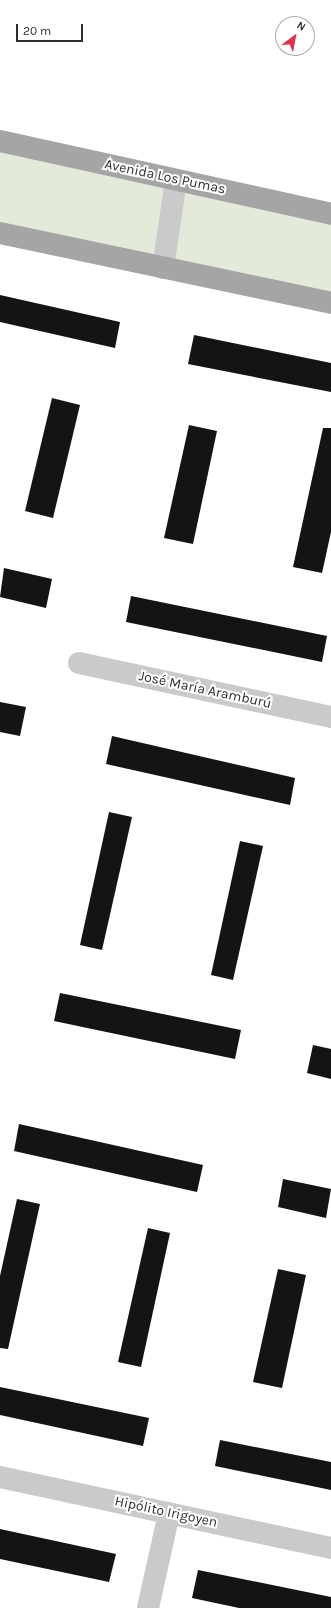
<!DOCTYPE html>
<meta charset="utf-8">
<style>
body{margin:0}
#map{position:relative;width:331px;height:1608px;overflow:hidden;background:#fff;font-family:Karla,sans-serif}
div>[style]{position:absolute}
[style*='--x']{left:calc(var(--x)*1px);top:calc(var(--y)*1px);width:calc(var(--w)*1px);rotate:calc(var(--a)*1deg)}
.green>*{inset:0;background:#e4eada}
.building>*{inset:0;background:#141414}
.minor>*{height:22px;margin:-11px;padding:0 11px;transform-origin:11px;border-radius:11px;background:#cacaca}
.major>*{height:22px;margin:-11px;padding:0 11px;transform-origin:11px;border-radius:11px;background:#a5a5a5}
span{translate:-50% -50%;white-space:nowrap;text-align:center;line-height:1.15;-webkit-text-stroke:4px #fff;paint-order:stroke}
.street-label{font-size:14px;color:#2d2d2d}
.north{position:absolute;left:275px;top:16px;width:40px;height:40px;box-sizing:border-box;background:#fff;border:1px solid #ababab;border-radius:50%;rotate:32deg;font-size:11px;font-weight:700;line-height:16px;text-align:center;color:#2d2d2d}
.north::after{content:'';display:block;margin:auto;width:14px;height:18px;background:#e1324b;clip-path:polygon(50% 0,100% 100%,50% 72%,0 100%)}
.scale{position:absolute;left:16px;top:24px;width:67px;height:18px;box-sizing:border-box;border:2px solid #2d2d2d;border-top:0;padding-left:5px;font-size:12px;line-height:14px;white-space:nowrap;color:#2d2d2d;-webkit-text-stroke:3px #fff;paint-order:stroke}
</style>
<div id="map">
<div class="green">
<i style="clip-path:polygon(0 144px,331px 217px,331px 303px,0 233px)"></i>
</div>
<div class="building">
<i style="clip-path:polygon(0 295px,120px 322px,115px 348px,0 322px)"></i>
<i style="clip-path:polygon(194px 335px,331px 363px,331px 392px,188px 364px)"></i>
<i style="clip-path:polygon(52px 398px,80px 405px,53px 518px,25px 511px)"></i>
<i style="clip-path:polygon(189px 425px,217px 431px,193px 544px,164px 538px)"></i>
<i style="clip-path:polygon(323px 428px,331px 428px,331px 532px,322px 573px,293px 567px)"></i>
<i style="clip-path:polygon(4px 568px,52px 579px,46px 608px,0 597px)"></i>
<i style="clip-path:polygon(131px 596px,327px 636px,322px 662px,126px 622px)"></i>
<i style="clip-path:polygon(0 702px,26px 707px,20px 736px,0 732px)"></i>
<i style="clip-path:polygon(112px 736px,295px 778px,290px 805px,106px 764px)"></i>
<i style="clip-path:polygon(109px 812px,132px 817px,102px 950px,80px 945px)"></i>
<i style="clip-path:polygon(240px 841px,263px 846px,233px 980px,211px 975px)"></i>
<i style="clip-path:polygon(60px 993px,241px 1030px,235px 1059px,54px 1021px)"></i>
<i style="clip-path:polygon(313px 1045px,331px 1049px,331px 1079px,307px 1073px)"></i>
<i style="clip-path:polygon(19px 1124px,203px 1165px,197px 1192px,14px 1151px)"></i>
<i style="clip-path:polygon(283px 1179px,331px 1189px,326px 1218px,278px 1207px)"></i>
<i style="clip-path:polygon(17px 1199px,40px 1204px,8px 1349px,0 1348px,0 1276px)"></i>
<i style="clip-path:polygon(148px 1228px,170px 1233px,141px 1367px,118px 1362px)"></i>
<i style="clip-path:polygon(278px 1269px,306px 1275px,282px 1388px,253px 1382px)"></i>
<i style="clip-path:polygon(0 1387px,149px 1418px,143px 1446px,0 1415px)"></i>
<i style="clip-path:polygon(220px 1440px,331px 1462px,331px 1490px,215px 1466px)"></i>
<i style="clip-path:polygon(0 1529px,116px 1554px,109px 1582px,0 1559px)"></i>
<i style="clip-path:polygon(198px 1570px,331px 1597px,331px 1608px,239px 1608px,192px 1598px)"></i>
</div>
<div class="minor">
<i style="--x:163;--y:268;--w:89;--a:-81.6"></i>
<i style="--x:79;--y:663;--w:258;--a:12.1"></i>
<i style="--x:0;--y:1477;--w:339;--a:12.1"></i>
<i style="--x:148;--y:1608;--w:97;--a:-77.5"></i>
</div>
<div class="major">
<i style="--x:0;--y:141;--w:339;--a:12.4"></i>
<i style="--x:0;--y:233;--w:338;--a:11.9"></i>
</div>
<div class="street-label">
<span style="left:165px;top:177px;rotate:12deg">Avenida Los Pumas</span>
<span style="left:205px;top:690px;rotate:12deg">José María Aramburú</span>
<span style="left:166px;top:1512px;rotate:12deg">Hipólito Irigoyen</span>
</div>
<div class="north">N</div>
<div class="scale">20 m</div>
</div>
